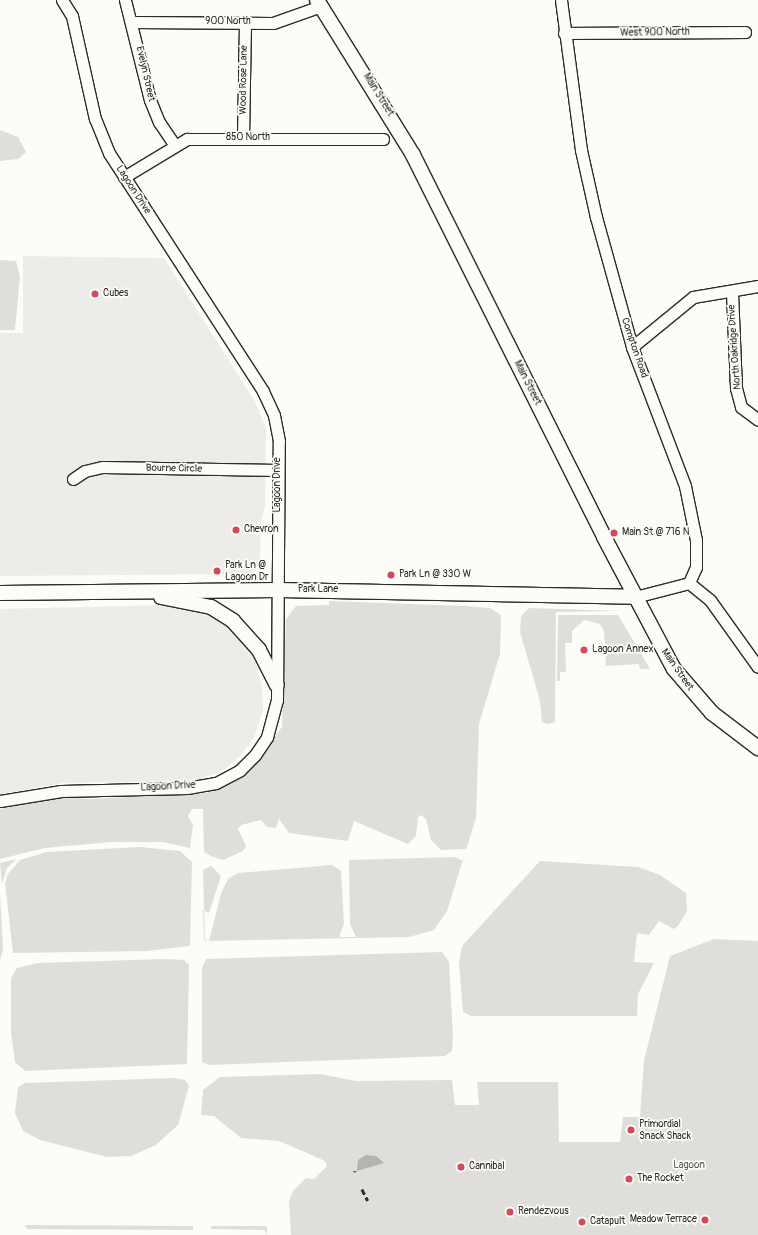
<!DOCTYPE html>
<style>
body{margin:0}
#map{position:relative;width:758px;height:1235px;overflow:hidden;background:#fdfcf7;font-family:Pangolin,sans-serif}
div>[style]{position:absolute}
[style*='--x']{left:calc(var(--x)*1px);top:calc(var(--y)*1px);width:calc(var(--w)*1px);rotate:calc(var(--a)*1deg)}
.built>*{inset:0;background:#edece8}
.green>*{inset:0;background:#dfdeda}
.water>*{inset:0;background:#b5b4b1}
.roads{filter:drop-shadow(1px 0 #2b2b2b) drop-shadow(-1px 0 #2b2b2b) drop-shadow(0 1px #2b2b2b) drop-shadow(0 -1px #2b2b2b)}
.minor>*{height:11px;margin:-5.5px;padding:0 5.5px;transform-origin:5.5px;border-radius:5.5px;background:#fdfcf7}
.major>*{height:14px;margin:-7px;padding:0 7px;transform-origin:7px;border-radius:7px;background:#fdfcf7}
.rail>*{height:2.5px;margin-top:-1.25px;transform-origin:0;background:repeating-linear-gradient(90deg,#2b2b2b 0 6px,transparent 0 9px)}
.dots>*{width:11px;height:11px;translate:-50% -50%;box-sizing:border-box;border:2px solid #fdfcf7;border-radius:50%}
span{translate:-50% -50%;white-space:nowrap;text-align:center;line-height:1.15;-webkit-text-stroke:3.5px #fdfcf7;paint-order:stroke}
.street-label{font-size:10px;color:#2b2b2b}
.poi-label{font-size:10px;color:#2b2b2b}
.left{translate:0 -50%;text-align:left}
.right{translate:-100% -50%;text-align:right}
.park-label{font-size:10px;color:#585857}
</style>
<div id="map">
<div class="built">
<i style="clip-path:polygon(23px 256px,164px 258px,254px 400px,266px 428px,265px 507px,261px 522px,260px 565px,256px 571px,247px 574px,0 576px,0 333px,23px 333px)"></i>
<i style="clip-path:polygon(168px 605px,207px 613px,229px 624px,252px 652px,262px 685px,263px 710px,254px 738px,241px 755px,224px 770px,195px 781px,63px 783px,0 794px,0 609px)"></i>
</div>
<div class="green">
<i style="clip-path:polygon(0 130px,18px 137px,26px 152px,18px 159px,0 161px)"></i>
<i style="clip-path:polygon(0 260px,16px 261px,20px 277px,15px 330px,0 330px)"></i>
<i style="clip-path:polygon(evenodd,329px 601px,465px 606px,490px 608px,501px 615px,500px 654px,479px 724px,476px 818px,447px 911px,434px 930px,409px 937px,205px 941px,203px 870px,211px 866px,211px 856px,204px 852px,203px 809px,192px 809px,188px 816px,193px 825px,190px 848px,163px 842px,111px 842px,45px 848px,0 859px,0 809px,58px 797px,90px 799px,207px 793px,250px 771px,282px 727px,286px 619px,296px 606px,329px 605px,329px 601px,421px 815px,426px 819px,431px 840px,441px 850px,466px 849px,463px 861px,455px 857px,349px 860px,350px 924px,356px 937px,339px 937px,344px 924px,341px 871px,332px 865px,238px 873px,228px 879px,221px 894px,209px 941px,204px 940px,203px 910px,209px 913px,221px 876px,211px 866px,211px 856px,223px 860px,243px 851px,246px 846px,238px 829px,241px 825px,261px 820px,267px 827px,276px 828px,279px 819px,289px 833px,348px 841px,354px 821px,408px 844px,416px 836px,418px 817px,421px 815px)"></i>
<i style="clip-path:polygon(529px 608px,621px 611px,556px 612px,555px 722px,547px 724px,542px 722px,540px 701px,520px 632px,521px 616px)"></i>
<i style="clip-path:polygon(558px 615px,618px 615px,650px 669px,640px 669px,639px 664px,606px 666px,604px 631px,600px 624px,584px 620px,572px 631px,572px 643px,565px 643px,566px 672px,560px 672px,560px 681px,557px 681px)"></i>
<i style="clip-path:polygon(140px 847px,180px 851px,192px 862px,190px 946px,147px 951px,13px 953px,5px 883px,8px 874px,20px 860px,47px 852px)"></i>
<i style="clip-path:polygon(17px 859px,7px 868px,2px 884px,0 863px)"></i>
<i style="clip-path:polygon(540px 861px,638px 867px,660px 875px,686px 893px,687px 911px,678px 926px,674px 929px,659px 921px,649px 935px,637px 933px,634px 962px,654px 963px,638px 994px,637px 1016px,471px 1016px,463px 1012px,459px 963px,462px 946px)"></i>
<i style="clip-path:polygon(0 892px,3px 949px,0 960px)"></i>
<i style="clip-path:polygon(714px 939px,758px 941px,758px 1235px,291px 1235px,289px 1201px,293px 1191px,306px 1178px,314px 1179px,327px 1166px,325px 1161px,279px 1141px,241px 1138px,214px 1116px,201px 1115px,203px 1090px,220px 1077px,320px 1074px,356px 1081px,452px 1080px,455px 1105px,479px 1105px,477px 1082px,558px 1082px,559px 1142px,620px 1142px,623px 1117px,640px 1117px,644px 1061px,670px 956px)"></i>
<i style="clip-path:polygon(442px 952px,449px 962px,453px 1037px,452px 1051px,445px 1056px,209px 1065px,202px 1062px,202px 968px,206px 959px)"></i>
<i style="clip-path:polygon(165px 959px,184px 960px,189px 965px,187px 1064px,25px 1071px,15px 1062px,11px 1032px,11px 978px,17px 968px,38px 963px)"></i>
<i style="clip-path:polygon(175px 1078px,185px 1080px,189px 1086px,178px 1125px,156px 1145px,131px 1156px,107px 1157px,40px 1140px,23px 1131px,15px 1113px,18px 1087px,25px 1083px)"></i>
<i style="clip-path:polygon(28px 1225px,193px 1226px,193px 1230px,28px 1229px,24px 1226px)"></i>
<i style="clip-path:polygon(211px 1226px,267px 1226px,267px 1235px,264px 1230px,211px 1229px)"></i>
</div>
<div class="water">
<i style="clip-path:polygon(366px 1155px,376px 1156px,384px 1163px,357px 1171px,358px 1160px)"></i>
</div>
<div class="roads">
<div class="minor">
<i style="--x:125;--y:0;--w:103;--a:76"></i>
<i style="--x:150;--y:100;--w:24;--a:68"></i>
<i style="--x:159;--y:122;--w:27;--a:56"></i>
<i style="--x:561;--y:0;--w:151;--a:82.4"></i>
<i style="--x:581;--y:150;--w:69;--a:77.4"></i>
<i style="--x:596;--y:217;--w:135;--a:74.5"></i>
<i style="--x:632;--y:347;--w:149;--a:69.1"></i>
<i style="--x:685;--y:486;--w:55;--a:78.5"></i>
<i style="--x:696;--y:540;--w:27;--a:90"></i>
<i style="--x:696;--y:567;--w:17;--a:114"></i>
<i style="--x:133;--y:22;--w:140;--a:0.4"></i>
<i style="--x:273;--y:23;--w:51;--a:-19.5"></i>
<i style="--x:564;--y:33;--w:181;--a:-0.3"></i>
<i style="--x:243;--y:138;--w:116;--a:-89"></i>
<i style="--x:124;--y:177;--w:74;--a:-31.1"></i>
<i style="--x:187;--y:139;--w:196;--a:0"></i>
<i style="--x:732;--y:292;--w:96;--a:87.6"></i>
<i style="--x:736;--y:388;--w:20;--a:75"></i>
<i style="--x:741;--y:407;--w:21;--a:37"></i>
<i style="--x:632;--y:347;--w:79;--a:-39.3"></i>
<i style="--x:693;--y:297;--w:66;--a:-9.6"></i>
<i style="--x:73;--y:479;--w:14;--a:-34"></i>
<i style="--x:85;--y:471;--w:18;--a:-13"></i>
<i style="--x:103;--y:467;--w:175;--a:1"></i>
<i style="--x:689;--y:583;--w:27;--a:39"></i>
<i style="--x:710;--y:600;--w:82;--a:54.4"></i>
<i style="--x:635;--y:597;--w:56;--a:-14.5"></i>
<i style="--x:0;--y:801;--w:62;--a:-9.3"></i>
<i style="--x:61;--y:791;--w:126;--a:-1.4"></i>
<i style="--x:187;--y:788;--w:29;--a:-10"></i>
<i style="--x:216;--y:783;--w:27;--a:-28"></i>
<i style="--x:240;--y:770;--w:21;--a:-45"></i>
<i style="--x:255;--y:755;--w:22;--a:-56"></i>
<i style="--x:267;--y:737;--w:38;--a:-75"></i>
<i style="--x:277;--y:700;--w:259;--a:-89.6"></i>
<i style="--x:279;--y:441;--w:26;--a:-101"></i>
<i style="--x:274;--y:415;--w:26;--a:-115"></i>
<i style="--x:263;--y:391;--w:283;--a:-122.9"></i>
<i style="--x:109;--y:153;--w:37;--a:-112"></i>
<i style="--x:95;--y:119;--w:106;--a:-102.6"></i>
<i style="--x:72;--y:16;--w:19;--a:-122"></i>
</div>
<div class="major">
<i style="--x:317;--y:0;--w:182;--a:58.2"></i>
<i style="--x:413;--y:155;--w:427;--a:63.4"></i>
<i style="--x:604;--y:537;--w:149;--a:62.1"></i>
<i style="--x:674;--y:669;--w:58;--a:49.2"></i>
<i style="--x:712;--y:713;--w:58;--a:37.3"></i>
<i style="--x:0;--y:593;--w:278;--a:-0.6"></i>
<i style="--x:278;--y:590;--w:357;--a:1.1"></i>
<i style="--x:161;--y:597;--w:51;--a:11.3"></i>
<i style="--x:211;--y:607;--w:26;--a:32"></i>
<i style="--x:233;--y:621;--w:39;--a:48"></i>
<i style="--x:259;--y:650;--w:39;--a:63"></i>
</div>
</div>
<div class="rail">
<i style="--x:355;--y:1171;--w:1;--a:90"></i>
<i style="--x:362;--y:1189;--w:13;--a:63"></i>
</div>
<div class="dots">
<i style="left:95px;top:294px;background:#d1495b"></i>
<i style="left:236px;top:530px;background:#d1495b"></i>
<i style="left:614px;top:533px;background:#d1495b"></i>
<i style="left:217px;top:571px;background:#d1495b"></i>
<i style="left:391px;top:575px;background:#d1495b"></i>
<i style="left:584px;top:650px;background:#d1495b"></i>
<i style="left:631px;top:1130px;background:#d1495b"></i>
<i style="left:461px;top:1167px;background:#d1495b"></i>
<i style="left:629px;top:1179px;background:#d1495b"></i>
<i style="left:510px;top:1212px;background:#d1495b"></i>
<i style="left:705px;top:1220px;background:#d1495b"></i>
<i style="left:582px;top:1222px;background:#d1495b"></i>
</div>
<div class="street-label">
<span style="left:228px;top:22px">900 North</span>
<span style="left:655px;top:33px;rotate:-1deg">West 900 North</span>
<span style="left:145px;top:74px;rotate:77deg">Evelyn Street</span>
<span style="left:244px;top:80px;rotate:-89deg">Wood Rose Lane</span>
<span style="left:378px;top:95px;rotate:58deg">Main Street</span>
<span style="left:248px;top:138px">850 North</span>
<span style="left:133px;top:190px;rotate:57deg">Lagoon Drive</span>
<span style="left:735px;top:347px;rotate:-94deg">North Oakridge Drive</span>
<span style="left:634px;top:348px;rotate:71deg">Compton Road</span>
<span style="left:527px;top:383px;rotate:63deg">Main Street</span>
<span style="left:174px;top:469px;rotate:1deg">Bourne Circle</span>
<span style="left:278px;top:485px;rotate:-90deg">Lagoon Drive</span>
<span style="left:318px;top:590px">Park Lane</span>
<span style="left:677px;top:670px;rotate:55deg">Main Street</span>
<span style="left:168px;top:787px;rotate:-3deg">Lagoon Drive</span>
</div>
<div class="poi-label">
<span class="left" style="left:103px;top:294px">Cubes</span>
<span class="left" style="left:244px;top:530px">Chevron</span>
<span class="left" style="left:622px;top:533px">Main St @ 716 N</span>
<span class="left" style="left:225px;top:571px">Park Ln @<br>Lagoon Dr</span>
<span class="left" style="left:399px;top:575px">Park Ln @ 330 W</span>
<span class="left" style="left:592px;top:650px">Lagoon Annex</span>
<span class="left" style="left:639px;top:1130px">Primordial<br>Snack Shack</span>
<span class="left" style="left:469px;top:1167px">Cannibal</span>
<span class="left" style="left:637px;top:1179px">The Rocket</span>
<span class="left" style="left:518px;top:1212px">Rendezvous</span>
<span class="right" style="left:697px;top:1220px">Meadow Terrace</span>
<span class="left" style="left:590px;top:1222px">Catapult</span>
</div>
<div class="park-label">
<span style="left:689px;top:1166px">Lagoon</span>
</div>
</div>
